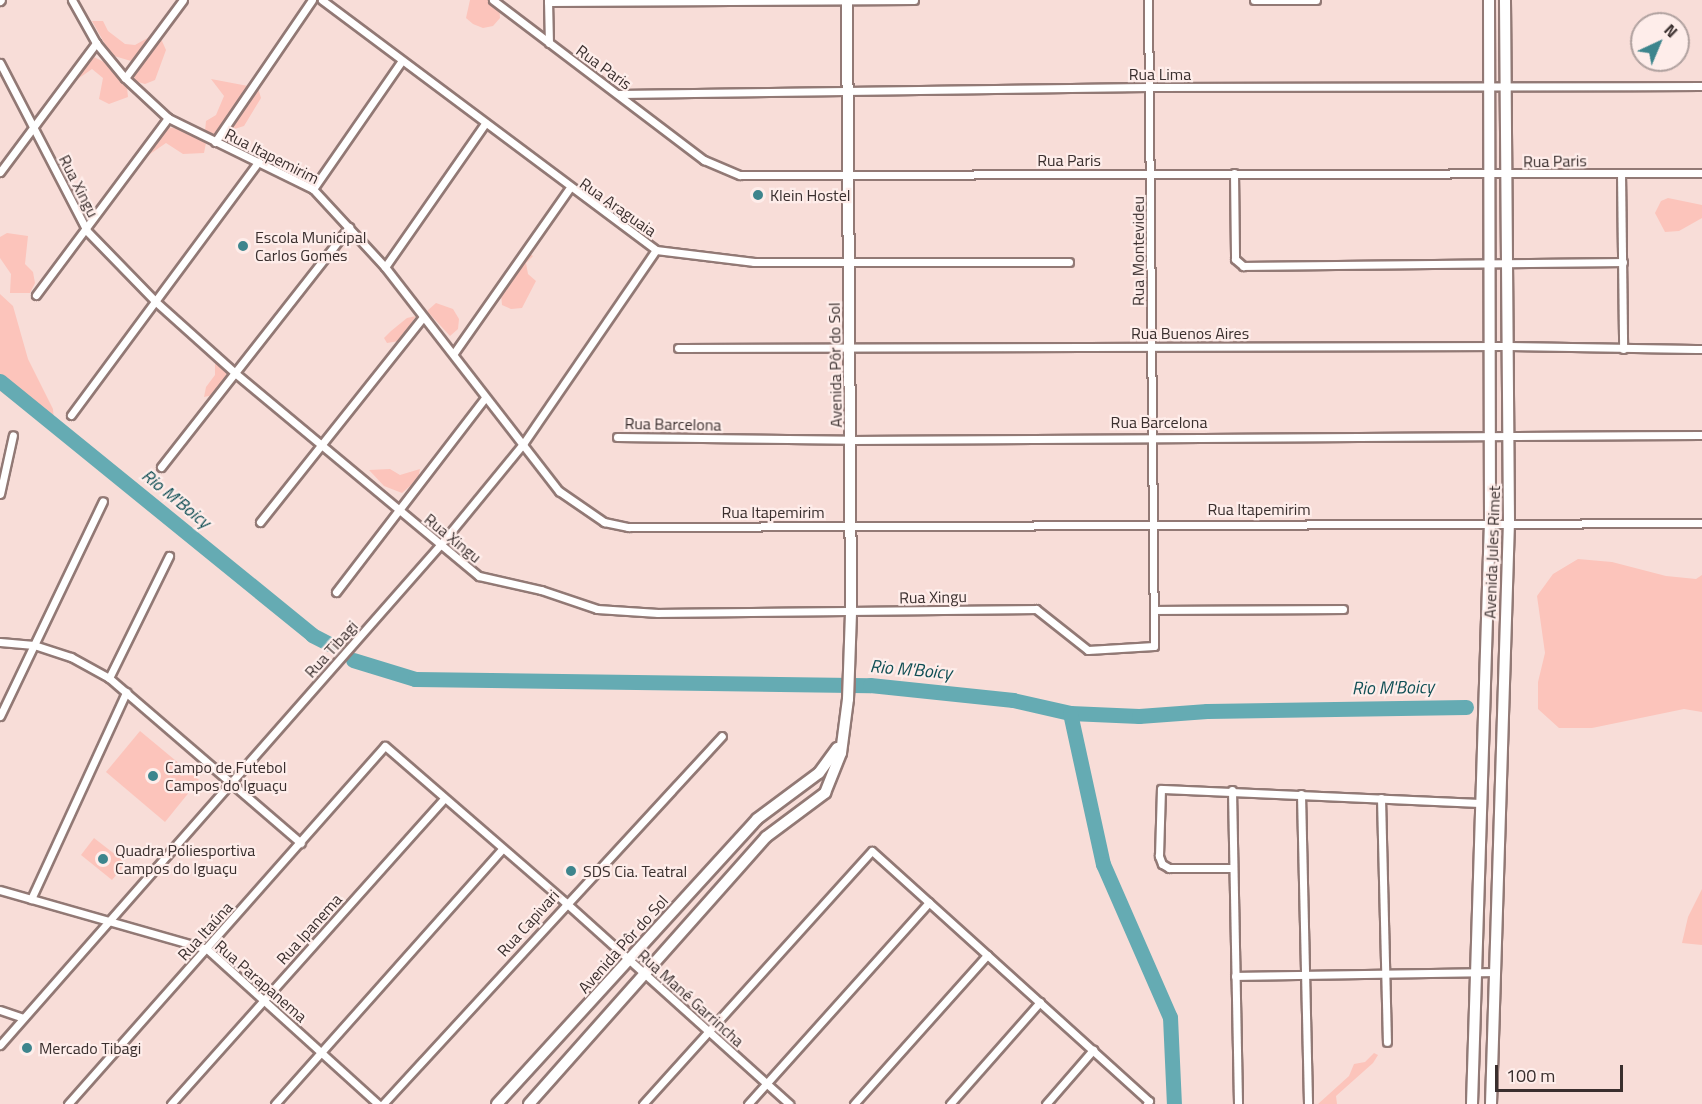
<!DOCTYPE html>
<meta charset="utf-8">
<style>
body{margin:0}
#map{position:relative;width:1702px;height:1104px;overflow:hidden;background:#f8ddd8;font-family:"Titillium Web",sans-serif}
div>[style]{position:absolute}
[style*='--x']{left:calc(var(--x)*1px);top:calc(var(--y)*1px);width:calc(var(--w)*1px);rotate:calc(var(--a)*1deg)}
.green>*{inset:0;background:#fcc4bb}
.river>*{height:15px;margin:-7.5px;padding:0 7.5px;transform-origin:7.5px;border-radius:7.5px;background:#65abb3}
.roads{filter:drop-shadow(2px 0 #927975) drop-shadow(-2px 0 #927975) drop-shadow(0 2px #927975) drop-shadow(0 -2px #927975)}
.street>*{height:7px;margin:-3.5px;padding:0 3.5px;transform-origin:3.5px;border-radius:3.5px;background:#fff}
.secondary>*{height:10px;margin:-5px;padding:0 5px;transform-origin:5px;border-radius:5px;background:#fff}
.dots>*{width:16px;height:16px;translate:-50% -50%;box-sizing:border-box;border:3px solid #feedea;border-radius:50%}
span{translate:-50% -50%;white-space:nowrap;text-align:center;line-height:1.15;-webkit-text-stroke:4.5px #feedea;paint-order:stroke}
.street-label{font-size:16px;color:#3a2f2e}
.poi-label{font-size:16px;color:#3a2f2e}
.left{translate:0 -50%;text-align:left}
.water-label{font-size:18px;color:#104f55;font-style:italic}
.north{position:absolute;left:1630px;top:12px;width:60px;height:60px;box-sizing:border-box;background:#feedea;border:2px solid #b0a19f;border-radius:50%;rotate:44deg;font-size:16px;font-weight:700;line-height:24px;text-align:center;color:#3a2f2e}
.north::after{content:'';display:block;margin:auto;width:21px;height:27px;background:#3d858d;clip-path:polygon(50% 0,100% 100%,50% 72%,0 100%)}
.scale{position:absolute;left:1495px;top:1065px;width:128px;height:27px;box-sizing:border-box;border:3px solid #3a2f2e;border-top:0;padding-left:8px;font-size:18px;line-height:21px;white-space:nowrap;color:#3a2f2e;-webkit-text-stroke:4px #feedea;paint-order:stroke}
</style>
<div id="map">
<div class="green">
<i style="clip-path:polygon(470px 0,493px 0,499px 6px,500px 18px,493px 26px,483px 28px,473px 24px,466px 18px)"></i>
<i style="clip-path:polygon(92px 21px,103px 21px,108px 31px,125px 44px,135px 45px,153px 35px,162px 41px,166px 50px,155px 80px,145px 84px,135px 81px,131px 61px,111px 55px)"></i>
<i style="clip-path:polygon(90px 55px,108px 64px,127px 87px,128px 97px,109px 104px,99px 99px,103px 78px,92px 69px,75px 81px,75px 69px)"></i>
<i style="clip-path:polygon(211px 79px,258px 88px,261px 98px,244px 126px,215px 135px,205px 131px,206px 121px,216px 115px,224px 96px)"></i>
<i style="clip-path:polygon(158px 127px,178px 128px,206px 143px,204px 153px,183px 154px,166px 143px,140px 161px)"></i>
<i style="clip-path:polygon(1668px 198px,1702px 205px,1702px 218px,1679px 231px,1665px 232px,1655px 213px,1661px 201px)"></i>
<i style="clip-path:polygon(7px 233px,28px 236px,25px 264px,33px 272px,35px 283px,30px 293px,10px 293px,11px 274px,0 258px,0 237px)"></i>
<i style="clip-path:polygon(525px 250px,533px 256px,526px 263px,528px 274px,536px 281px,522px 308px,511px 309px,502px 305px,501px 295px)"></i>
<i style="clip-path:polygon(0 294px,13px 306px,28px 359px,53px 409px,54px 420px,46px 426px,0 391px)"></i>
<i style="clip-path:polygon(436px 303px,453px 309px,459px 319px,458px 329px,450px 336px,427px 311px)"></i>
<i style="clip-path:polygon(416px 316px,399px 341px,387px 343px,384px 338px,391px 331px,407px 318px)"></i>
<i style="clip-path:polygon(219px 363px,227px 367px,228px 375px,213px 395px,204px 397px,206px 387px,215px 375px,215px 364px)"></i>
<i style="clip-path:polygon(390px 469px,400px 475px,420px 469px,418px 479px,402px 493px,384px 486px,369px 470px)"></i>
<i style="clip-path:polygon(1578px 559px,1612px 562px,1666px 576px,1696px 579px,1702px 575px,1702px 712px,1684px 709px,1592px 728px,1559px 728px,1538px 709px,1538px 682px,1545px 653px,1537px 596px,1553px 574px)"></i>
<i style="clip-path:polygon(140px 731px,199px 780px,165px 822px,106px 772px)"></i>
<i style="clip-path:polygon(94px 838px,126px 863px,112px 880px,81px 855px)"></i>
<i style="clip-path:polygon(1702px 889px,1702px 945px,1682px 943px,1688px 917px)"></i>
<i style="clip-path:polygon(1374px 1053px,1378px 1055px,1373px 1063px,1336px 1096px,1337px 1104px,1318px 1104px,1349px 1076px,1354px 1064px,1365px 1062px)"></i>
</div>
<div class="river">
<i style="--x:0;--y:381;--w:402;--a:39.1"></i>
<i style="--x:312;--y:635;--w:20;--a:27"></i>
<i style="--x:353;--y:660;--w:65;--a:17"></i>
<i style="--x:415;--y:679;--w:455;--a:0.8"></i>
<i style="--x:870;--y:685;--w:144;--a:6"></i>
<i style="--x:1013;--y:700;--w:58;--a:12.8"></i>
<i style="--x:1070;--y:713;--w:69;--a:2.5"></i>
<i style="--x:1139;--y:716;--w:68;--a:-4.2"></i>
<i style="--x:1207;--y:711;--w:259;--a:-0.9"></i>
<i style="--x:1070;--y:713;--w:155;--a:77.7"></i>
<i style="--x:1103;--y:864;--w:167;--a:66.4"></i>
<i style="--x:1170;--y:1017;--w:87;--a:87.4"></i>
</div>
<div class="roads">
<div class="street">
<i style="--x:72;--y:0;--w:49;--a:60.8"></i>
<i style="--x:96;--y:43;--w:45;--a:50.4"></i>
<i style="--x:125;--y:78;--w:59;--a:42.9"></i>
<i style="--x:168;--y:118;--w:161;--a:26.1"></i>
<i style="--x:313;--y:189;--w:106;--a:47.3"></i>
<i style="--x:385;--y:267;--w:284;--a:52.2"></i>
<i style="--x:559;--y:491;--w:55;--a:34.6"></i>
<i style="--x:604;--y:522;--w:25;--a:12"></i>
<i style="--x:628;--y:527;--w:1074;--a:-0.21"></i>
<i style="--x:322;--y:0;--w:417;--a:36.8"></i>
<i style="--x:656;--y:250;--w:99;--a:7"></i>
<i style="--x:754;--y:262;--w:315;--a:0"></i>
<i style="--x:493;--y:0;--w:265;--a:37.2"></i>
<i style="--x:704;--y:160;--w:39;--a:23"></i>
<i style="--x:740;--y:175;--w:962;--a:-0.12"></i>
<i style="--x:548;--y:0;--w:43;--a:88.7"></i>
<i style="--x:1254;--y:0;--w:62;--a:0"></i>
<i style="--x:0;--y:1;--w:1;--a:-45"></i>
<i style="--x:548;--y:2;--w:366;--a:-0.3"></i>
<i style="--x:0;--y:63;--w:189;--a:62.6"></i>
<i style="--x:87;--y:231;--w:99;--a:45.8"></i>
<i style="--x:156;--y:302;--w:106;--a:41.9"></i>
<i style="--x:235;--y:373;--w:317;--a:39.8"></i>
<i style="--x:479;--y:576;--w:64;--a:12.7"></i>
<i style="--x:541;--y:590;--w:59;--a:18.7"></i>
<i style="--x:597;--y:609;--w:61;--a:3.8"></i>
<i style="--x:658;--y:613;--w:378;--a:-0.6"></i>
<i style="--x:1036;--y:609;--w:66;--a:38.3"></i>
<i style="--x:1088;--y:650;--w:66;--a:-3.5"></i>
<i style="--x:1154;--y:646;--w:646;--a:-90.53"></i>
<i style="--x:125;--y:78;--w:97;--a:-53.4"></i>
<i style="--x:619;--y:94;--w:530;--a:-0.76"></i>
<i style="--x:1149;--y:87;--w:553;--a:-0.1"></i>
<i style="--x:215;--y:142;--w:172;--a:-55.7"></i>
<i style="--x:0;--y:172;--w:161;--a:-53.3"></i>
<i style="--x:1234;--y:173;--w:86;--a:89.3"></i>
<i style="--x:1235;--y:259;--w:11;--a:41"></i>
<i style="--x:1243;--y:266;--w:380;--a:-0.6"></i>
<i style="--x:1621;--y:173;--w:176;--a:89.3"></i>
<i style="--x:313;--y:189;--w:155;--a:-55.3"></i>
<i style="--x:385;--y:267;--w:173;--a:-55.1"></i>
<i style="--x:36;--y:295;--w:221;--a:-53.3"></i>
<i style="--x:678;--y:348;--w:831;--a:-0.14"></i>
<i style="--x:1509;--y:346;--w:193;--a:0.9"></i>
<i style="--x:454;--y:353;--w:200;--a:-55"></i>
<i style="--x:71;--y:415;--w:315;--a:-53.5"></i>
<i style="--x:617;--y:437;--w:234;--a:0.7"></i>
<i style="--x:851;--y:440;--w:851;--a:-0.34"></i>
<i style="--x:161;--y:467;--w:305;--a:-51.9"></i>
<i style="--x:0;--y:494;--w:60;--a:-77.6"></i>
<i style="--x:260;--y:522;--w:262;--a:-51.5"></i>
<i style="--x:336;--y:592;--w:245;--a:-52.5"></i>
<i style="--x:1154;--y:610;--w:189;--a:-0.3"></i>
<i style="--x:0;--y:642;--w:34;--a:5"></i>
<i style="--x:34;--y:645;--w:39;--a:18"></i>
<i style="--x:71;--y:657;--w:43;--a:28.9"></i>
<i style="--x:109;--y:678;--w:253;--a:40.7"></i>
<i style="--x:109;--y:678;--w:136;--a:-63.8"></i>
<i style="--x:0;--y:716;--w:238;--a:-64.4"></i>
<i style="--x:1232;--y:790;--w:314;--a:88.9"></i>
<i style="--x:1301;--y:794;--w:310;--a:88.7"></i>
<i style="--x:1381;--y:798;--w:244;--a:88.6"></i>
<i style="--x:1233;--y:868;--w:64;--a:180"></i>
<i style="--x:1169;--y:868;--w:8;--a:-150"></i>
<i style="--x:1162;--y:864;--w:9;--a:-111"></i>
<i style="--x:1159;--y:856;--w:67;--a:-88.3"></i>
<i style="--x:1161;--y:789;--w:321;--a:2.5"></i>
<i style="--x:0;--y:890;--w:215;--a:15.9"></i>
<i style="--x:207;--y:949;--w:231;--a:42.2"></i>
<i style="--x:31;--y:899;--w:228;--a:-65.3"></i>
<i style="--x:1235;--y:976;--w:258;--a:-0.9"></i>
<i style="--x:0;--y:1010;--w:24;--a:19"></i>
<i style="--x:0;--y:1045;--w:666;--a:-48.65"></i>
<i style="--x:440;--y:545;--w:131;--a:-50.6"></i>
<i style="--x:523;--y:444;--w:235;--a:-55.6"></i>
<i style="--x:68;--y:1104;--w:478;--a:-48.5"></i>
<i style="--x:385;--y:746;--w:238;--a:40.9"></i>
<i style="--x:565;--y:902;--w:302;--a:42"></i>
<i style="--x:171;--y:1104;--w:409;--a:-48.2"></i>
<i style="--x:275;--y:1104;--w:341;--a:-48.3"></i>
<i style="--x:383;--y:1104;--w:500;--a:-47.35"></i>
<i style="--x:643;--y:1104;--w:341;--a:-47.9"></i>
<i style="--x:872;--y:851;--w:373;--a:42.1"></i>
<i style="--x:1149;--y:1101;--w:4;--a:124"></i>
<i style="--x:748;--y:1104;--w:271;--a:-48.1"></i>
<i style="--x:854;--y:1104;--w:200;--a:-48.2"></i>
<i style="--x:950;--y:1104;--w:136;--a:-48.6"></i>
<i style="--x:1046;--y:1104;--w:72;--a:-49"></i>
</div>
<div class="secondary">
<i style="--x:497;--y:1104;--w:386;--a:-47.6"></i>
<i style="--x:757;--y:819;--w:77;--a:-36.6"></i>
<i style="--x:819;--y:773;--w:31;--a:-54"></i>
<i style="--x:529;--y:1104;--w:357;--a:-48.4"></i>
<i style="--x:766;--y:837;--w:74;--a:-36.7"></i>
<i style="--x:825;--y:793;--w:43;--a:-68.2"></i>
<i style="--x:841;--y:753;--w:54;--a:-82.6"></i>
<i style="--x:848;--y:699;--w:88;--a:-88"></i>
<i style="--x:851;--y:611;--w:611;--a:-90.38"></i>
<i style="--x:1472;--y:1104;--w:582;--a:-88.23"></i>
<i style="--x:1490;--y:522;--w:522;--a:-90.11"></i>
<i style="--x:1491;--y:1104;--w:582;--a:-88.23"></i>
<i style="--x:1509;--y:522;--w:522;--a:-90.44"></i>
</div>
</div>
<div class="dots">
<i style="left:758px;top:195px;background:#3d858d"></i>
<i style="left:243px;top:246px;background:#3d858d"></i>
<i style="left:153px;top:776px;background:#3d858d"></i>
<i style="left:103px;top:859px;background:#3d858d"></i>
<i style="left:571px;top:871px;background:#3d858d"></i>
<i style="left:27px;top:1048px;background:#3d858d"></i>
</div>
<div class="street-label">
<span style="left:604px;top:67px;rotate:36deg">Rua Paris</span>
<span style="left:1160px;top:74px">Rua Lima</span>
<span style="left:272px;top:156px;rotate:27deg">Rua Itapemirim</span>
<span style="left:1069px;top:160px">Rua Paris</span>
<span style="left:1555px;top:161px;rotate:-1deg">Rua Paris</span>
<span style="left:79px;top:186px;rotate:63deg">Rua Xingu</span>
<span style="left:618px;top:207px;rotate:35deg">Rua Araguaia</span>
<span style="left:1138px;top:251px;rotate:-90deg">Rua Montevideu</span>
<span style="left:1190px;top:333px">Rua Buenos Aires</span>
<span style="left:835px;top:365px;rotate:-91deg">Avenida Pôr do Sol</span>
<span style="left:1159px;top:422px">Rua Barcelona</span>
<span style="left:673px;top:424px;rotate:1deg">Rua Barcelona</span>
<span style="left:1259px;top:509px">Rua Itapemirim</span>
<span style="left:773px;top:512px">Rua Itapemirim</span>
<span style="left:453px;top:538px;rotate:39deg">Rua Xingu</span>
<span style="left:1492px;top:552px;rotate:-88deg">Avenida Jules Rimet</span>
<span style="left:933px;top:597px;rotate:-1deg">Rua Xingu</span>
<span style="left:331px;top:649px;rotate:-48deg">Rua Tibagi</span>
<span style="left:528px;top:923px;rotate:-48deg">Rua Capivari</span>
<span style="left:309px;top:929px;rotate:-48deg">Rua Ipanema</span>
<span style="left:205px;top:931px;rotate:-48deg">Rua Itaúna</span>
<span style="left:623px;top:944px;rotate:-48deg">Avenida Pôr do Sol</span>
<span style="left:261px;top:981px;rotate:41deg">Rua Parapanema</span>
<span style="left:691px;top:998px;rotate:42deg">Rua Mané Garrincha</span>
</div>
<div class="poi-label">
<span class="left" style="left:770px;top:195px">Klein Hostel</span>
<span class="left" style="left:255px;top:246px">Escola Municipal<br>Carlos Gomes</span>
<span class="left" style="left:165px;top:776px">Campo de Futebol<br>Campos do Iguaçu</span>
<span class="left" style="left:115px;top:859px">Quadra Poliesportiva<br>Campos do Iguaçu</span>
<span class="left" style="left:583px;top:871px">SDS Cia. Teatral</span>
<span class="left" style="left:39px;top:1048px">Mercado Tibagi</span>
</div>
<div class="water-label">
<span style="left:176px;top:499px;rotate:39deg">Rio M'Boicy</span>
<span style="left:911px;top:670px;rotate:5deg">Rio M'Boicy</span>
<span style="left:1393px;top:688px;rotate:-1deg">Rio M'Boicy</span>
</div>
<div class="north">N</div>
<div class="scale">100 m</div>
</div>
